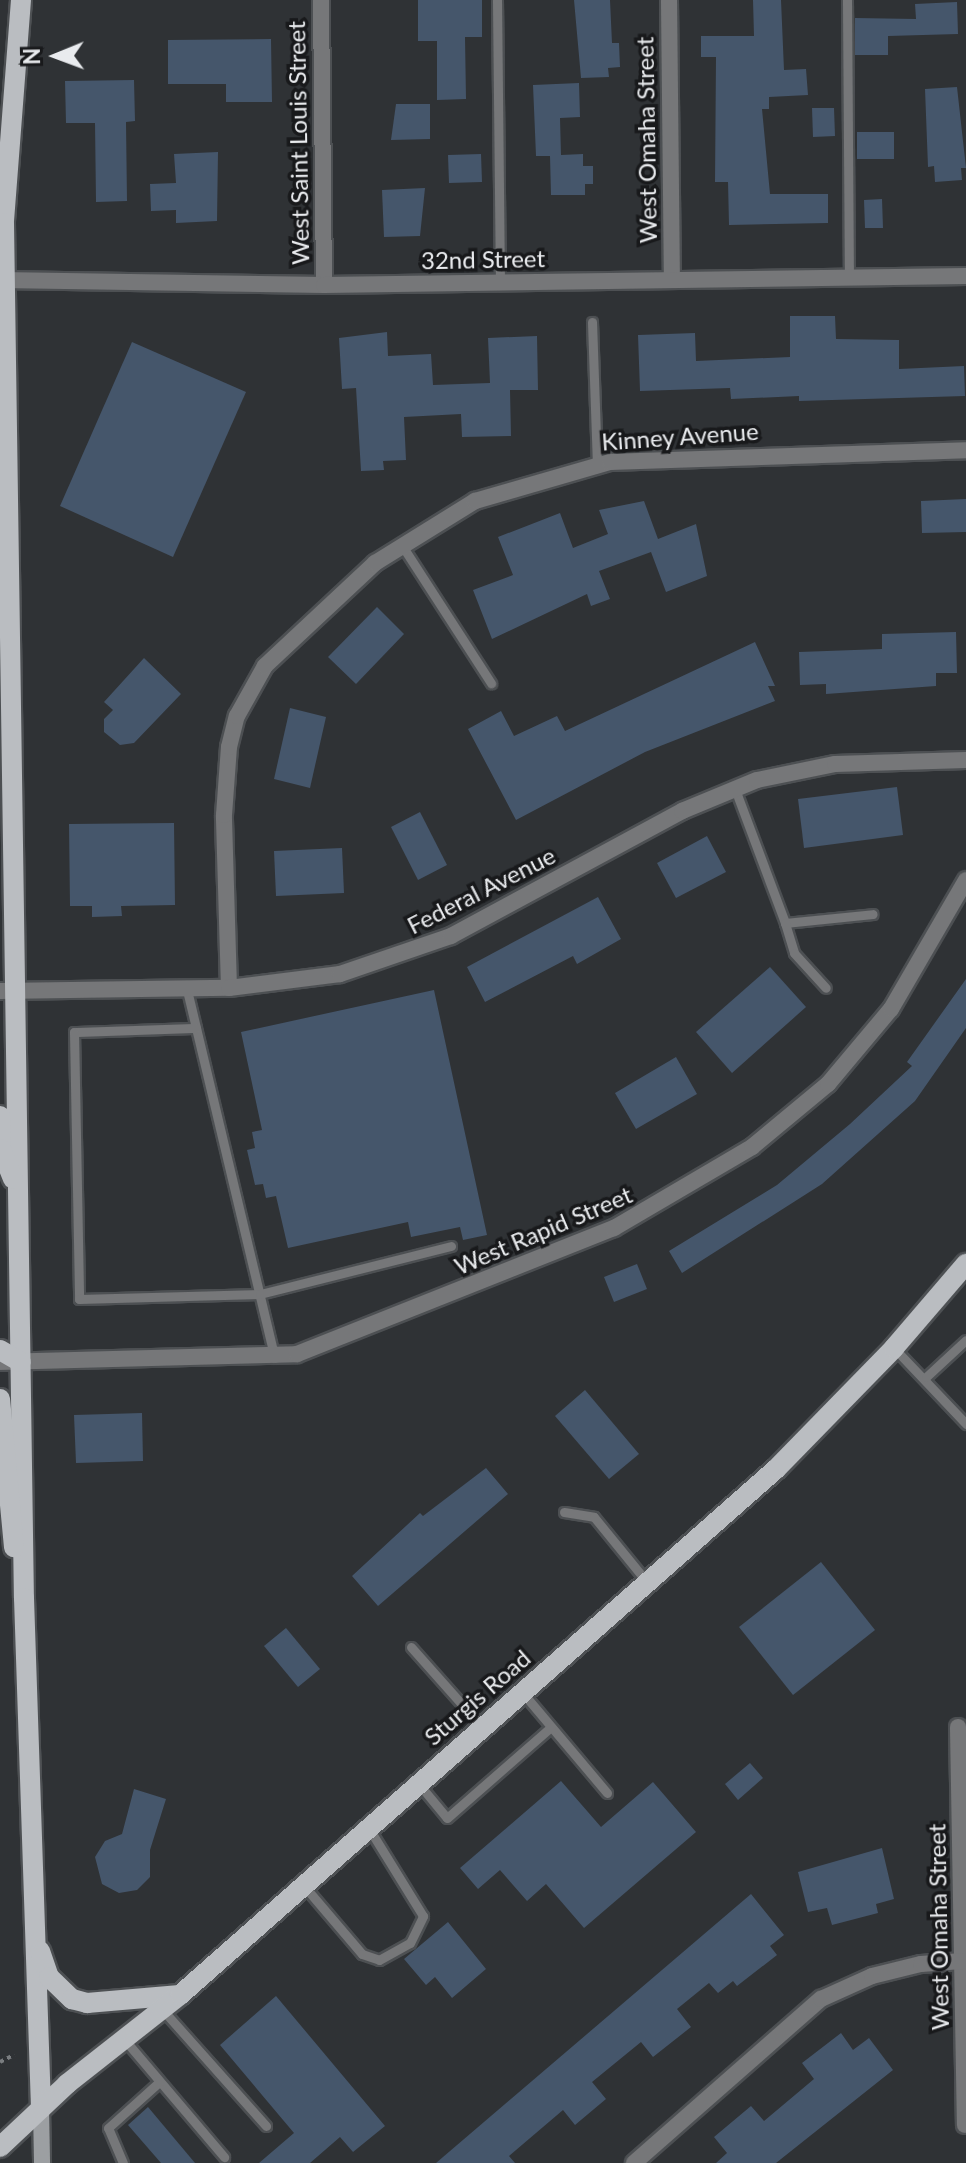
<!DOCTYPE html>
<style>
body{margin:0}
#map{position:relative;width:966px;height:2163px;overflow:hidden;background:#2f3235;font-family:Lato,sans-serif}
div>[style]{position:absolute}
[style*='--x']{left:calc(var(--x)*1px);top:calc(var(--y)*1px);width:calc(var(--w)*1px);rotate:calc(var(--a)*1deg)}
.building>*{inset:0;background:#45566b}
.path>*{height:4px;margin-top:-2px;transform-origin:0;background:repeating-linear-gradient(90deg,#7a7d80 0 4px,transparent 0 8px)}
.roads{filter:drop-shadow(2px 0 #4d5053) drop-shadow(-2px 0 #4d5053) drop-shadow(0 2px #4d5053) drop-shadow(0 -2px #4d5053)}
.lane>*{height:9px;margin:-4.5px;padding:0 4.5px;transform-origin:4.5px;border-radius:4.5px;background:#767779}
.street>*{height:16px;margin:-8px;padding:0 8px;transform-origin:8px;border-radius:8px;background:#767779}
.secondary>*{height:16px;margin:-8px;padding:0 8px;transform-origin:8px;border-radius:8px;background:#9c9fa2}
.primary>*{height:20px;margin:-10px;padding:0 10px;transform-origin:10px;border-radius:10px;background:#babdc1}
span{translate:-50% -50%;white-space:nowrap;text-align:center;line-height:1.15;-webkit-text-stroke:7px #18191b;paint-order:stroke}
.street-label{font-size:24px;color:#e9ebee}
.north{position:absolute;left:16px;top:16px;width:80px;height:80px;-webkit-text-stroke:6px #18191b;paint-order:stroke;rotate:269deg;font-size:22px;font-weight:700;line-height:32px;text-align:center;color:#e9ebee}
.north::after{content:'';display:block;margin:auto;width:28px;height:36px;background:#e9ebee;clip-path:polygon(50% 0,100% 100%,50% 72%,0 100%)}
</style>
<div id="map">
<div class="building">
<i style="clip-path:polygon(418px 0,482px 0,482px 37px,465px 37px,466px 99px,437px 100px,437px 41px,418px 41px)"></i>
<i style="clip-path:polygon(574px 0,610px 0,612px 43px,619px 43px,620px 67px,608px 68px,609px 77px,581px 78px)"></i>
<i style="clip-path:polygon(753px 0,781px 0,784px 70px,806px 69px,808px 95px,769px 97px,769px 109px,762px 109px,770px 194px,828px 194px,828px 223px,729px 225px,728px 182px,715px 182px,716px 57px,701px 57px,701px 36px,754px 36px)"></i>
<i style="clip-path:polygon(957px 2px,958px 34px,888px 36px,888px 55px,855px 55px,855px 18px,916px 19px,915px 4px)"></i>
<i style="clip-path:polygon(271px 39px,272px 102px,226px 102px,226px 84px,168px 84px,168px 40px)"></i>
<i style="clip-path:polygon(134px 80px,135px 121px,126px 122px,127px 201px,96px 202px,95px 123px,66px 123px,65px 81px)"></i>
<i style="clip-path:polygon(579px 83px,580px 117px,560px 118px,561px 155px,583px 154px,583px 166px,593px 166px,593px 184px,585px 184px,585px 195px,551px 195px,550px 156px,536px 156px,533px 85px)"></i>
<i style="clip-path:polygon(957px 87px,966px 168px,961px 168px,962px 180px,935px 182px,934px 166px,928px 167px,925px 89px)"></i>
<i style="clip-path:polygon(396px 104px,430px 104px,430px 139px,391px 140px)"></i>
<i style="clip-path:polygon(812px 108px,834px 108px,835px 136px,813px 137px)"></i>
<i style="clip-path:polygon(857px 132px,894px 132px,894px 159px,857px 159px)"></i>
<i style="clip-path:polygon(218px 152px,217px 221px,176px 223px,176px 210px,151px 211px,150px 184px,176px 183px,174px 154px)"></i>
<i style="clip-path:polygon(481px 154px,482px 182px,449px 183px,448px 155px)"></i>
<i style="clip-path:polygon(425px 188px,420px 236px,384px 237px,382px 190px)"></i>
<i style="clip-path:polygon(882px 199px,883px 228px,865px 228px,864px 200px)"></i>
<i style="clip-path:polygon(790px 316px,835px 316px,836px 339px,899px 340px,899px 369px,964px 366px,965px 396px,799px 401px,799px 396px,731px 399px,730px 388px,640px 391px,638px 335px,695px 333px,696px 361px,790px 357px)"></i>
<i style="clip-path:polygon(387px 332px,388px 356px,431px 354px,433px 385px,490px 383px,488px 338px,537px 336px,538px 390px,510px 390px,511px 436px,462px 437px,461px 414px,404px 417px,406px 460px,383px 461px,384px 470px,361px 471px,356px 388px,342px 389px,339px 338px)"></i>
<i style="clip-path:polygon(132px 342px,246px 392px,173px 557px,60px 506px)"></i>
<i style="clip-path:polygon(966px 499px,966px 532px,922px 533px,921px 501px)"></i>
<i style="clip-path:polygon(644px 501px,658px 539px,696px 524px,707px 576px,666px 592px,651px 552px,599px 571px,610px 599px,591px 606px,587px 594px,492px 639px,473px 590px,513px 575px,498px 537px,560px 513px,573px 548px,608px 534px,599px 510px)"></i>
<i style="clip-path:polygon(377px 607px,404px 634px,356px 684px,328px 657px)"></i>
<i style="clip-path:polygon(956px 632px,957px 673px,936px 673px,936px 686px,826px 694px,826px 684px,800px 685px,799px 652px,882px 649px,882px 634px)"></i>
<i style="clip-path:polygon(755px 642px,775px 686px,768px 686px,775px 701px,645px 752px,516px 820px,468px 729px,501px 711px,514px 736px,557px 716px,565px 731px)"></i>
<i style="clip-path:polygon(144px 658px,181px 694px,134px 743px,120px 745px,104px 732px,104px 719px,113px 710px,104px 702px)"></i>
<i style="clip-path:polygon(290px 708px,326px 717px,310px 788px,274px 779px)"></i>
<i style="clip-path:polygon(897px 787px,903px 835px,804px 848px,798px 799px)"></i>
<i style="clip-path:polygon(420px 812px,447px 865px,418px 880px,391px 827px)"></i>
<i style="clip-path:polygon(174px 823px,175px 905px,121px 906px,122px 916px,92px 917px,92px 906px,70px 906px,69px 824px)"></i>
<i style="clip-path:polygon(707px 836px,726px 872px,676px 898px,657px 863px)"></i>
<i style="clip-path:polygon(342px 848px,344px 893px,276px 896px,274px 851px)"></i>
<i style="clip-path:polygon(598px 897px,621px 939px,577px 964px,573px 956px,485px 1002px,467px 967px)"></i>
<i style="clip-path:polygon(770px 967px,806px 1007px,732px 1073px,696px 1032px)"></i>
<i style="clip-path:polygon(966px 979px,966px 1028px,915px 1101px,822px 1184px,682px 1273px,669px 1251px,777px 1185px,850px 1124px,912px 1066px,907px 1062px)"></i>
<i style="clip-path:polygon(434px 990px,487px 1235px,463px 1240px,460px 1227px,411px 1237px,408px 1222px,288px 1248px,276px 1196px,266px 1198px,263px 1184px,255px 1185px,247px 1150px,255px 1148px,252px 1132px,262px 1130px,241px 1032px)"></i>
<i style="clip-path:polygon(676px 1057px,697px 1094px,636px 1129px,615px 1093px)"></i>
<i style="clip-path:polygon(637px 1264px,647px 1289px,614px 1302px,604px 1277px)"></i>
<i style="clip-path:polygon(585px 1390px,639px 1454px,609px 1479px,555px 1416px)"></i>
<i style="clip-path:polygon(142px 1413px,143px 1461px,76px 1463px,74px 1415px)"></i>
<i style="clip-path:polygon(486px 1468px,508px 1494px,378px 1606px,352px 1576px,420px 1513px,423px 1516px)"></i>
<i style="clip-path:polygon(821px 1562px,875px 1630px,793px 1695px,739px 1627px)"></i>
<i style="clip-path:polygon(286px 1628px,320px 1669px,298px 1687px,264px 1646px)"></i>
<i style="clip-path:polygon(750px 1763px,763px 1778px,738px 1800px,725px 1784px)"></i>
<i style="clip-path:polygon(561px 1781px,601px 1827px,653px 1782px,696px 1832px,584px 1928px,546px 1884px,527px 1901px,500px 1870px,478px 1889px,460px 1868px)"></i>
<i style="clip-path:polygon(134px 1789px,166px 1799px,150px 1850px,150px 1877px,137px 1890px,119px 1893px,102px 1884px,95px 1857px,105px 1841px,122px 1834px)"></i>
<i style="clip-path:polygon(882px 1848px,894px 1899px,876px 1904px,878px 1913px,832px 1925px,827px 1908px,808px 1912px,798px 1872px)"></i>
<i style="clip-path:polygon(751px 1894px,784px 1935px,770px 1946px,777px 1955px,737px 1986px,733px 1981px,718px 1993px,709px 1983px,677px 2009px,691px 2027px,653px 2057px,641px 2042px,592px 2082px,606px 2099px,575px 2125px,563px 2110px,509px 2156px,515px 2163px,436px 2163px)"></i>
<i style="clip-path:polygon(448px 1922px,486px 1969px,452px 1998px,435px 1977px,426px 1985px,404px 1959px)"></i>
<i style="clip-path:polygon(276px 1996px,385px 2126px,353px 2152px,340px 2137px,310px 2163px,259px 2163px,294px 2133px,220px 2045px)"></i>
<i style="clip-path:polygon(841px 2033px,853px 2050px,869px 2038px,893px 2070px,776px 2163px,716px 2163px,727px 2153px,714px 2137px,751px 2106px,764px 2121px,814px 2079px,802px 2063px)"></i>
<i style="clip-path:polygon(148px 2107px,195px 2163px,161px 2163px,128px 2125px)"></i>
</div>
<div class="path">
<i style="--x:0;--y:2062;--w:16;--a:-27"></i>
</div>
<div class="roads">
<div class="lane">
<i style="--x:497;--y:0;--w:283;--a:89.4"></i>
<i style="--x:847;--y:0;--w:277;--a:89.6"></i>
<i style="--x:592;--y:322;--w:143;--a:88"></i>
<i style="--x:401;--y:544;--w:166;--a:57.1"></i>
<i style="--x:735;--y:789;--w:143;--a:69.5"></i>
<i style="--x:785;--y:923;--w:88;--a:-5.8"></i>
<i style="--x:785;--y:923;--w:31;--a:73"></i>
<i style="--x:794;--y:953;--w:47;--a:47.6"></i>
<i style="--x:187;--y:990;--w:378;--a:76.6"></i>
<i style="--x:196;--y:1028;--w:122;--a:178.1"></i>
<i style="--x:74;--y:1032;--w:267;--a:88.9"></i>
<i style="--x:79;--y:1299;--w:181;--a:-1.6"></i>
<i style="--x:260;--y:1294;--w:197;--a:-14.1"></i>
<i style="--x:894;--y:1348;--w:105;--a:46.5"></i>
<i style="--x:926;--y:1377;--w:54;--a:-42.8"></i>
<i style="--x:564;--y:1512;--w:30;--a:9"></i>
<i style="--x:594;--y:1517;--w:84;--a:50.8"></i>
<i style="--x:411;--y:1647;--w:107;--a:48.4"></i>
<i style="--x:522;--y:1692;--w:132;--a:49.9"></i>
<i style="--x:418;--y:1783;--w:45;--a:50.4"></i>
<i style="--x:447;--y:1818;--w:138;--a:-41.2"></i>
<i style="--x:305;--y:1887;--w:88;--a:49.6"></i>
<i style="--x:362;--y:1954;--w:18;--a:19"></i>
<i style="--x:379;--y:1960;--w:35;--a:-29"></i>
<i style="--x:410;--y:1943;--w:30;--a:-64"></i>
<i style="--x:423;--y:1916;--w:105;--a:-121.7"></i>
<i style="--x:161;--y:2008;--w:158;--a:48.3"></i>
<i style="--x:124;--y:2039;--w:155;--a:49.7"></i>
<i style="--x:123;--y:2163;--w:38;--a:-113"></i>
<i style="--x:108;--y:2128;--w:69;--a:-42"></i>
</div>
<div class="street">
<i style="--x:321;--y:0;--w:285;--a:89.4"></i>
<i style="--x:669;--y:0;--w:279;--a:89.4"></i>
<i style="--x:0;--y:280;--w:324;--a:0.9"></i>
<i style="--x:324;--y:285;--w:642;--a:-0.8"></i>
<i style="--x:229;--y:988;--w:173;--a:-91.7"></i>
<i style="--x:224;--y:815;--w:68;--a:-85.8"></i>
<i style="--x:229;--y:747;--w:32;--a:-76"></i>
<i style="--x:237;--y:716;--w:57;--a:-60.8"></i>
<i style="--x:265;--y:666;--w:151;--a:-43.1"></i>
<i style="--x:375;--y:563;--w:118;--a:-31.8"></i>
<i style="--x:475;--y:501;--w:141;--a:-16.1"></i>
<i style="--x:610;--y:462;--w:356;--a:-1.9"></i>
<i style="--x:0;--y:991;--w:229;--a:-0.8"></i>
<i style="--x:229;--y:988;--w:112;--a:-7.2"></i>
<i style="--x:340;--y:974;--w:117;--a:-18.9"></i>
<i style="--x:451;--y:936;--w:263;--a:-28.4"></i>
<i style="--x:682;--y:811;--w:81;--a:-22.5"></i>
<i style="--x:757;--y:780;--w:80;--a:-11.6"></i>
<i style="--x:835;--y:764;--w:131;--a:-1.7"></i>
<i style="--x:0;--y:1362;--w:297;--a:-1.5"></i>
<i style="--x:297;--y:1354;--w:341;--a:-21.7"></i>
<i style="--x:614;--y:1228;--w:160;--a:-30.4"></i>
<i style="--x:752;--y:1147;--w:99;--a:-39.7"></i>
<i style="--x:828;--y:1084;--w:98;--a:-50"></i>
<i style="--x:891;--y:1009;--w:149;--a:-59.8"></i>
<i style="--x:958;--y:1727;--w:398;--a:89"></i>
<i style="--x:634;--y:2163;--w:249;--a:-41.3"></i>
<i style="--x:821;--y:1999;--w:56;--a:-24.3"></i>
<i style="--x:872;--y:1976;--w:50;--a:-13.8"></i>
<i style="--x:921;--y:1964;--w:41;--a:-4.2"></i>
</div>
<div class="secondary">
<i style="--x:41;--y:2109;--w:54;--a:88.9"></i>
</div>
<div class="primary">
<i style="--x:21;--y:0;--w:224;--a:94.4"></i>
<i style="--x:4;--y:223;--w:1375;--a:89.17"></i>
<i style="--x:24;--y:1598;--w:511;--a:88.09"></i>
<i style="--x:0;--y:1116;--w:33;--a:88"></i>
<i style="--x:1;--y:1149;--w:32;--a:68"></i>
<i style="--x:0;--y:1350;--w:24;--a:30"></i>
<i style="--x:0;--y:1399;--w:149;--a:84.6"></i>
<i style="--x:40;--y:1951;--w:28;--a:71"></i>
<i style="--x:49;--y:1977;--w:32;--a:44"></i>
<i style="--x:72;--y:1999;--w:16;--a:15"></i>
<i style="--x:87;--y:2003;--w:93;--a:-4.9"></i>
<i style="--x:0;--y:2147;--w:92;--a:-43.2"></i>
<i style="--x:67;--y:2084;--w:144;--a:-38.2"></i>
<i style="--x:180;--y:1995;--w:795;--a:-41.43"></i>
<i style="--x:776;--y:1469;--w:169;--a:-45.7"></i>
<i style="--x:894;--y:1348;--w:111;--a:-49.4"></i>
</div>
</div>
<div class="street-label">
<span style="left:646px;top:140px;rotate:-91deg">West Omaha Street</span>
<span style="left:298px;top:143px;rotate:-91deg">West Saint Louis Street</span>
<span style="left:483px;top:259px;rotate:-1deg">32nd Street</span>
<span style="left:680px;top:436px;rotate:-4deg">Kinney Avenue</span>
<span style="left:481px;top:890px;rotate:-27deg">Federal Avenue</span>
<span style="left:543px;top:1230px;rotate:-23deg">West Rapid Street</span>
<span style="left:477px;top:1697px;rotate:-41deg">Sturgis Road</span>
<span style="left:938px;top:1927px;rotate:-91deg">West Omaha Street</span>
</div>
<div class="north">N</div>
</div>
